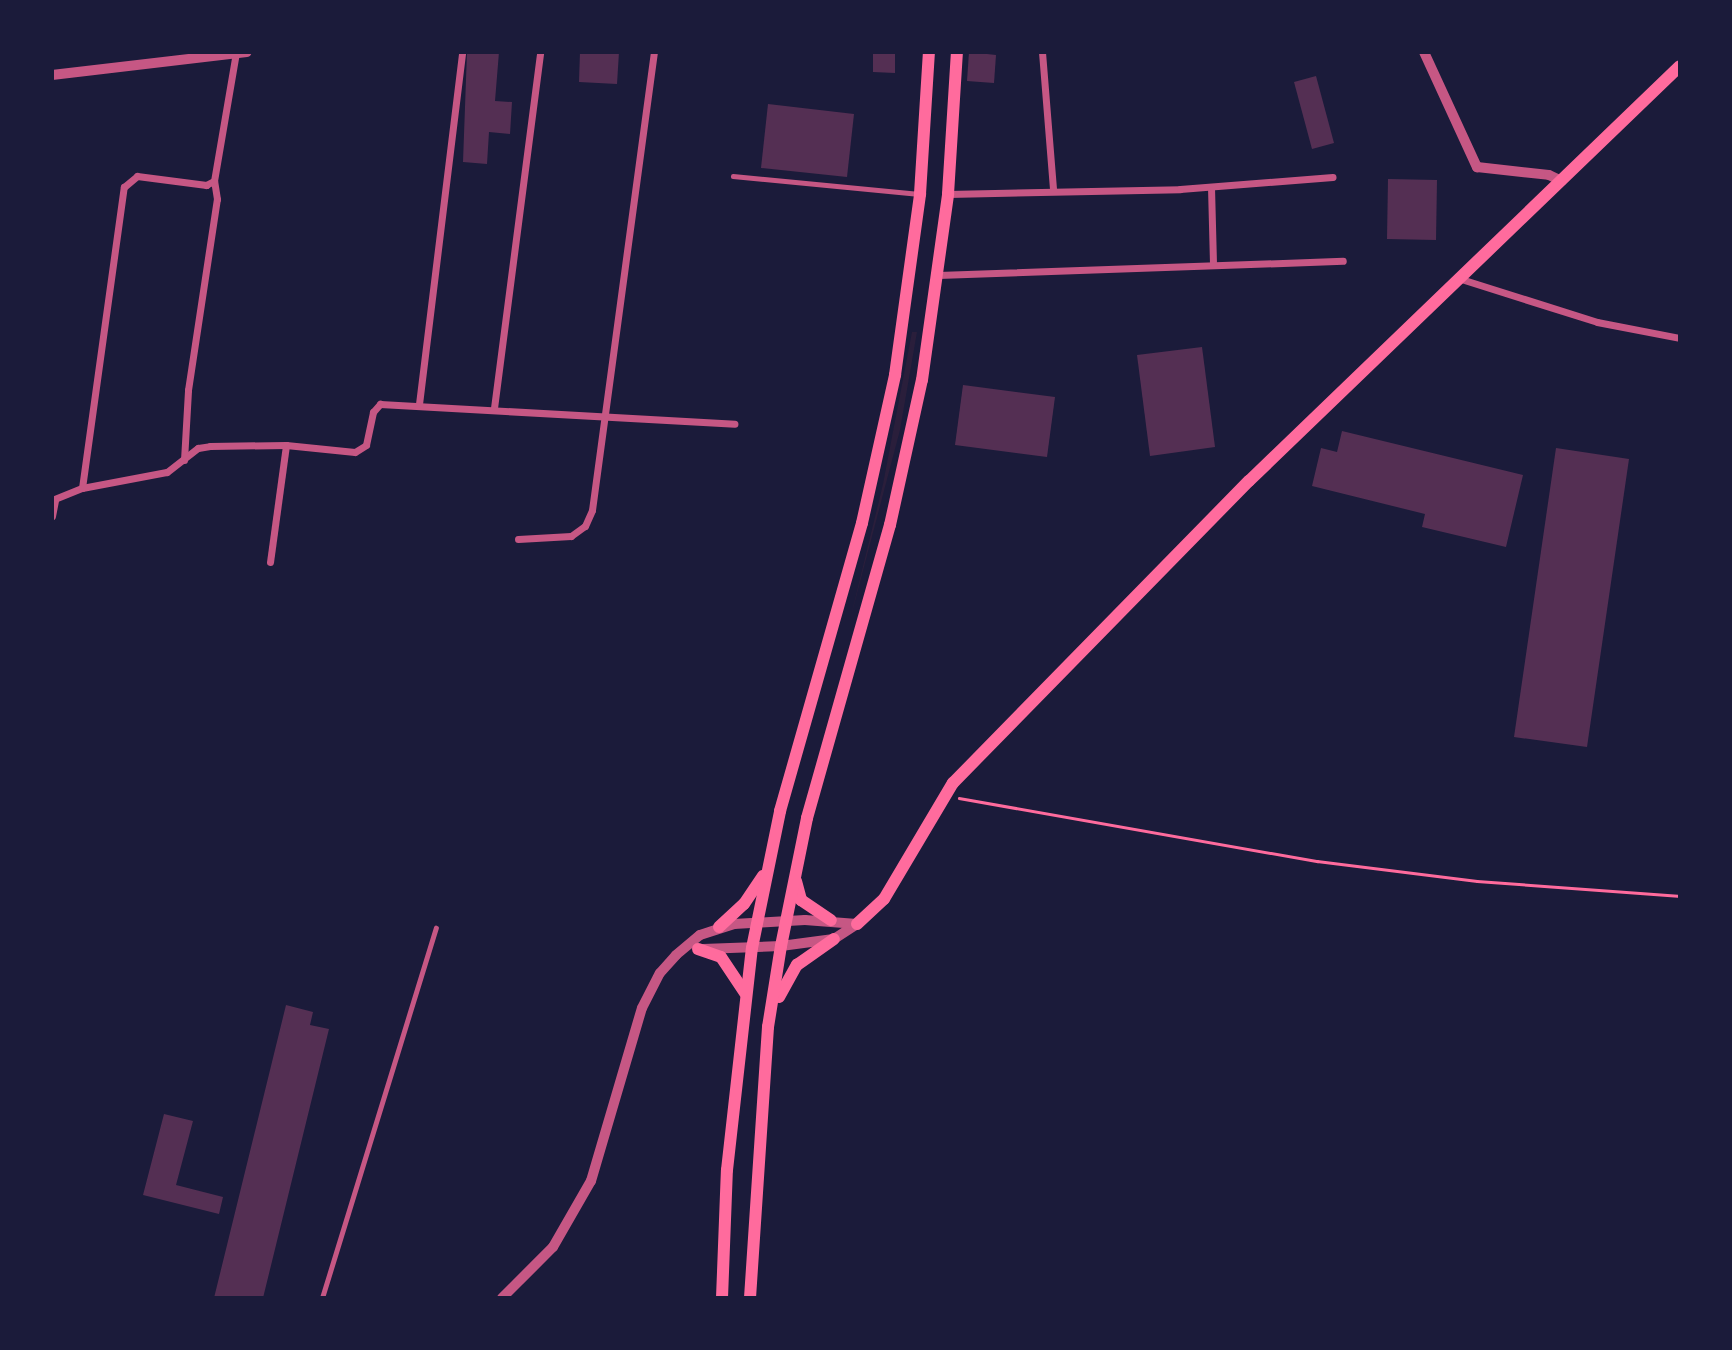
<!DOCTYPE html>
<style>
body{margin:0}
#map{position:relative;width:1732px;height:1350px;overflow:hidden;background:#1b1b3a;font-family:"Fira Sans Condensed",sans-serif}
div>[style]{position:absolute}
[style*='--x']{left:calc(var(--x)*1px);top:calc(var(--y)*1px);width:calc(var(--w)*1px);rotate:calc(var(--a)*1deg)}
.green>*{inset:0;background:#2a1e3b}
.building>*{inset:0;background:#542f53}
.path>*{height:2.5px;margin:-1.25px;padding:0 1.25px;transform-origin:1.25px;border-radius:1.25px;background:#ff6b9d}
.service>*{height:4.5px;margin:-2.25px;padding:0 2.25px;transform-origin:2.25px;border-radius:2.25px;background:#c65784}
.minor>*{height:7px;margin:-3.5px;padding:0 3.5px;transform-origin:3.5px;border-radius:3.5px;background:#c65784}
.tertiary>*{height:10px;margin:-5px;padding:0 5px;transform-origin:5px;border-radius:5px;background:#c65784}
.secondary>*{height:12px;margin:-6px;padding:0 6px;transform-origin:6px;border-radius:6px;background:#ff6b9d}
span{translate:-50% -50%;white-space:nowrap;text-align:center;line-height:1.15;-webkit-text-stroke:5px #1b1b3a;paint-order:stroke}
.frame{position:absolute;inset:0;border:54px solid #1b1b3a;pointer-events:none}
</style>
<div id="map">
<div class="green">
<i style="clip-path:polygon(912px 332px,917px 332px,900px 430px,850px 620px,883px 484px)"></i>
</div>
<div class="building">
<i style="clip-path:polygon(467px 52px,499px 52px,495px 101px,512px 102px,510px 134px,489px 132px,487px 164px,463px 162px)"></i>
<i style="clip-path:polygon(580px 52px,619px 52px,617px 84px,579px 82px)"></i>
<i style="clip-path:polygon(873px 52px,895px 52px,895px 73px,873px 72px)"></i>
<i style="clip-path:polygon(969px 52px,996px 55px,994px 83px,967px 81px)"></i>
<i style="clip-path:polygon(1316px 76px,1334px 143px,1312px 149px,1294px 82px)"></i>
<i style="clip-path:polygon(768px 104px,854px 114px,847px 177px,761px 168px)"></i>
<i style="clip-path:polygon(1388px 179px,1437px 180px,1436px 240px,1387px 239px)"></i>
<i style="clip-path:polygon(1202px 347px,1215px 447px,1150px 456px,1137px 355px)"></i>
<i style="clip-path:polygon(963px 385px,1055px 397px,1047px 457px,955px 445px)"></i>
<i style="clip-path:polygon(1342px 431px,1523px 475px,1506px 547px,1422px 527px,1425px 514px,1312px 486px,1321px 448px,1337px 452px)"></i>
<i style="clip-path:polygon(1556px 448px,1629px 459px,1587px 747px,1514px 737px)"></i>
<i style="clip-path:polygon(286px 1005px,313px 1012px,310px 1025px,329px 1029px,263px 1298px,214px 1298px)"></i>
<i style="clip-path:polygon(164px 1114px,193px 1121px,176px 1185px,223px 1197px,219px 1214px,143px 1195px)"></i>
</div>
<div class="path">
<i style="--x:959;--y:798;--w:364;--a:10"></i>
<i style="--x:1317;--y:861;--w:161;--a:7.1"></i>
<i style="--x:1477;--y:881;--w:204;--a:4.2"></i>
</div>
<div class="service">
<i style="--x:733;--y:176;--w:187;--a:5.5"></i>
<i style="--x:322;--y:1298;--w:387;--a:-72.9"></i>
</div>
<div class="minor">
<i style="--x:1042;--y:52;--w:138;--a:85.4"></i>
<i style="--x:1211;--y:187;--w:77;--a:88.5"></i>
<i style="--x:948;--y:194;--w:232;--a:-1.2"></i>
<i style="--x:1180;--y:189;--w:153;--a:-4.5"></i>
<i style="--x:938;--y:275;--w:405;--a:-2"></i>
<i style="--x:1461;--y:279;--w:143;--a:17.5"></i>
<i style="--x:1597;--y:322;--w:85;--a:10.9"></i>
<i style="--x:419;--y:404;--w:355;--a:-83"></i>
<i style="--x:494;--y:408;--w:359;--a:-82.6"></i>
<i style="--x:184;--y:460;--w:70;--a:-86.7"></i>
<i style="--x:188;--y:390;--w:193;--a:-81.4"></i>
<i style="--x:217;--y:199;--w:18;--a:-99"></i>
<i style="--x:214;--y:181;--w:131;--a:-80.3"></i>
<i style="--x:82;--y:488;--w:304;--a:-82.1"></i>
<i style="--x:124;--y:187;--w:17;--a:-40"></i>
<i style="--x:137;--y:176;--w:70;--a:7.4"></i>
<i style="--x:206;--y:185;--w:9;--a:-27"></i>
<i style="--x:52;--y:500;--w:32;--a:-22"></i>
<i style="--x:82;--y:488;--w:86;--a:-10.7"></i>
<i style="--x:167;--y:472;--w:39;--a:-38"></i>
<i style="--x:198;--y:448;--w:12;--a:-9"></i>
<i style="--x:210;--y:446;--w:76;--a:-0.8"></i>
<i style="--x:286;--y:445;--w:69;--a:5.8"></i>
<i style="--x:355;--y:452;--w:13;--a:-32"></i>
<i style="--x:366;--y:445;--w:34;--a:-78"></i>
<i style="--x:373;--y:412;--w:11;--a:-49"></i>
<i style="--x:380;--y:404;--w:355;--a:3.2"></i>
<i style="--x:52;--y:516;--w:16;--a:-79"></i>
<i style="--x:518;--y:539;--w:53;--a:-3.2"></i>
<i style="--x:571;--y:536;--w:17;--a:-36"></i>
<i style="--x:585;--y:526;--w:17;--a:-66"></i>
<i style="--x:592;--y:510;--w:462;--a:-82.3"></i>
<i style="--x:270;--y:562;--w:118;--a:-82.2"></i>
</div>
<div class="tertiary">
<i style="--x:1424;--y:52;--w:127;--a:65.3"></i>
<i style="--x:1477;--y:167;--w:72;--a:6.3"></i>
<i style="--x:1549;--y:175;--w:14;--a:25"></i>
<i style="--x:52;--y:75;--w:196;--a:-6.7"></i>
<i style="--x:703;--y:949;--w:78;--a:-2.2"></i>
<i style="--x:781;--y:946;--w:53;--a:-7.5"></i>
<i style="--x:834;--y:939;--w:27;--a:-33"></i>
<i style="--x:502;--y:1298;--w:72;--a:-45"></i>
<i style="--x:553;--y:1247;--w:76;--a:-60.1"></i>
<i style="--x:591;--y:1181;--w:180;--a:-73.6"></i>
<i style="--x:642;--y:1008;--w:39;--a:-63"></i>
<i style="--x:660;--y:973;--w:24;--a:-48"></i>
<i style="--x:676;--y:955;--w:31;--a:-40"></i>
<i style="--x:700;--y:935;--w:36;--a:-18"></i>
<i style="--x:734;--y:924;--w:71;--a:-3.2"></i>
<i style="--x:805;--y:920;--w:52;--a:4.4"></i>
</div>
<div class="secondary">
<i style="--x:796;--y:881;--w:20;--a:75"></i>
<i style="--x:801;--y:900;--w:36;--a:34"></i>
<i style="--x:857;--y:924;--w:37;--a:-43"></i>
<i style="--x:884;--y:899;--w:135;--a:-59.3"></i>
<i style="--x:953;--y:783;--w:423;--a:-45.6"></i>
<i style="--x:1249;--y:481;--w:598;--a:-43.92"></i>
<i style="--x:719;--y:927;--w:34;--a:-43"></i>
<i style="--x:744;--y:904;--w:34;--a:-56"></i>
<i style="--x:698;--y:949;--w:24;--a:19"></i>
<i style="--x:721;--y:957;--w:43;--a:56.3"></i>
<i style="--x:779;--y:997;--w:37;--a:-61"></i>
<i style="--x:797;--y:965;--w:45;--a:-35.1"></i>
<i style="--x:722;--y:1298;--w:128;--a:-87.8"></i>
<i style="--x:727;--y:1170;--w:223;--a:-83.6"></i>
<i style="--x:752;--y:948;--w:140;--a:-78.4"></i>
<i style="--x:780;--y:811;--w:299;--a:-74.1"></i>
<i style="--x:862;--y:523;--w:152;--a:-77.4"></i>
<i style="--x:895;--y:375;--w:183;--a:-82.1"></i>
<i style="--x:920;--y:194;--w:142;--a:-86.4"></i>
<i style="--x:750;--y:1298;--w:272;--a:-86.2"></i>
<i style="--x:768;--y:1027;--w:82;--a:-80.9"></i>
<i style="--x:781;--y:946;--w:131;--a:-78.5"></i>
<i style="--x:807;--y:818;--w:305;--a:-74.2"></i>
<i style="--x:890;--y:525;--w:148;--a:-77.6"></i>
<i style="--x:922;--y:380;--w:188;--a:-82"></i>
<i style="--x:948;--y:194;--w:142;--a:-86.4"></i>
</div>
<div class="frame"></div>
</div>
